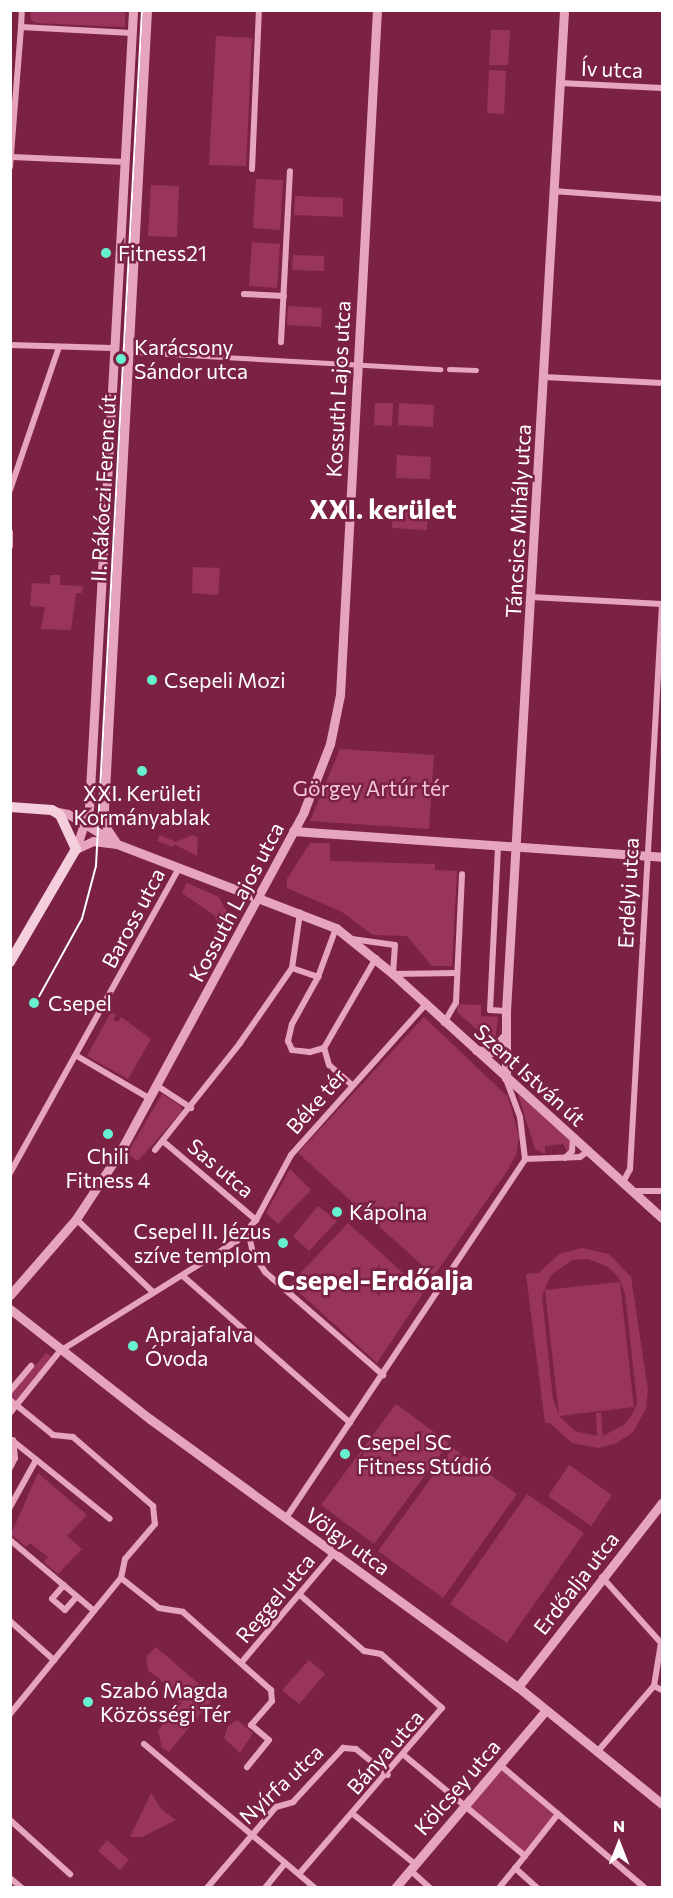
<!DOCTYPE html>
<meta charset="utf-8">
<style>
body{margin:0}
#map{position:relative;width:673px;height:1898px;overflow:hidden;background:#7b2244;font-family:Commissioner,sans-serif}
div>[style]{position:absolute}
[style*='--x']{left:calc(var(--x)*1px);top:calc(var(--y)*1px);width:calc(var(--w)*1px);rotate:calc(var(--a)*1deg)}
.green>*{inset:0;background:#99355d}
.pedestrian>*{height:5px;margin:-2.5px;padding:0 2.5px;transform-origin:2.5px;border-radius:2.5px;background:#e6a4be}
.minor>*{height:6px;margin:-3px;padding:0 3px;transform-origin:3px;border-radius:3px;background:#e6a4be}
.tertiary>*{height:9px;margin:-4.5px;padding:0 4.5px;transform-origin:4.5px;border-radius:4.5px;background:#e6a4be}
.secondary>*{height:10px;margin:-5px;padding:0 5px;transform-origin:5px;border-radius:5px;background:#f5cedd}
.tram>*{height:1.5px;margin:-0.75px;padding:0 0.75px;transform-origin:0.75px;border-radius:0.75px;background:#fff}
.dots>*{width:16px;height:16px;translate:-50% -50%;box-sizing:border-box;border:3px solid #7b2244;border-radius:50%}
span{translate:-50% -50%;white-space:nowrap;text-align:center;line-height:1.15;-webkit-text-stroke:5px #7b2244;paint-order:stroke}
.street-label{font-size:21px;color:#fff}
.poi-label{font-size:21px;color:#fff}
.left{translate:0 -50%;text-align:left}
.right{translate:-100% -50%;text-align:right}
.park-label{font-size:21px;color:#f4c7da}
.district-label{font-size:27px;color:#fff;font-weight:700}
.frame{position:absolute;inset:0;border:12px solid #fff;pointer-events:none}
.north{position:absolute;left:589px;top:1814px;width:60px;height:60px;-webkit-text-stroke:4px #7b2244;paint-order:stroke;rotate:0deg;font-size:16px;font-weight:700;line-height:24px;text-align:center;color:#fff}
.north::after{content:'';display:block;margin:auto;width:21px;height:27px;background:#fff;clip-path:polygon(50% 0,100% 100%,50% 72%,0 100%)}
</style>
<div id="map">
<div class="green">
<i style="clip-path:polygon(30px 10px,125px 11px,125px 27px,36px 23px,31px 20px)"></i>
<i style="clip-path:polygon(491px 30px,510px 30px,508px 65px,489px 65px)"></i>
<i style="clip-path:polygon(216px 36px,252px 38px,246px 166px,209px 165px)"></i>
<i style="clip-path:polygon(489px 70px,506px 71px,504px 114px,487px 113px)"></i>
<i style="clip-path:polygon(256px 179px,283px 180px,280px 230px,253px 228px)"></i>
<i style="clip-path:polygon(151px 185px,179px 186px,177px 237px,148px 236px)"></i>
<i style="clip-path:polygon(295px 196px,343px 198px,343px 217px,294px 215px)"></i>
<i style="clip-path:polygon(252px 242px,280px 244px,277px 288px,249px 286px)"></i>
<i style="clip-path:polygon(293px 255px,324px 256px,324px 271px,292px 270px)"></i>
<i style="clip-path:polygon(288px 306px,322px 308px,321px 327px,287px 325px)"></i>
<i style="clip-path:polygon(375px 403px,393px 403px,392px 426px,374px 425px)"></i>
<i style="clip-path:polygon(399px 403px,434px 405px,433px 427px,398px 425px)"></i>
<i style="clip-path:polygon(397px 455px,431px 457px,430px 479px,396px 478px)"></i>
<i style="clip-path:polygon(393px 506px,428px 508px,427px 530px,392px 528px)"></i>
<i style="clip-path:polygon(193px 567px,220px 568px,218px 595px,192px 593px)"></i>
<i style="clip-path:polygon(50px 575px,60px 575px,60px 585px,83px 586px,82px 593px,76px 593px,71px 630px,41px 629px,45px 607px,30px 606px,32px 583px,50px 584px)"></i>
<i style="clip-path:polygon(340px 749px,434px 755px,429px 829px,310px 821px)"></i>
<i style="clip-path:polygon(160px 835px,176px 842px,192px 835px,198px 837px,197px 856px,174px 844px,173px 847px,157px 841px)"></i>
<i style="clip-path:polygon(310px 843px,330px 843px,330px 861px,435px 864px,435px 870px,457px 871px,452px 966px,432px 966px,407px 936px,373px 935px,342px 912px,287px 888px,287px 879px)"></i>
<i style="clip-path:polygon(187px 883px,219px 897px,229px 916px,220px 937px,213px 934px,217px 925px,215px 916px,182px 893px)"></i>
<i style="clip-path:polygon(457px 1004px,481px 1005px,481px 1016px,498px 1017px,495px 1041px,491px 1042px,457px 1012px)"></i>
<i style="clip-path:polygon(111px 1012px,116px 1014px,113px 1020px,118px 1022px,121px 1017px,151px 1039px,128px 1079px,87px 1056px)"></i>
<i style="clip-path:polygon(424px 1017px,508px 1097px,519px 1136px,516px 1155px,507px 1171px,434px 1276px,298px 1153px)"></i>
<i style="clip-path:polygon(162px 1094px,181px 1106px,182px 1111px,138px 1161px,127px 1154px)"></i>
<i style="clip-path:polygon(518px 1094px,569px 1135px,571px 1147px,567px 1151px,563px 1144px,545px 1146px,545px 1154px,535px 1149px)"></i>
<i style="clip-path:polygon(290px 1169px,311px 1190px,278px 1224px,266px 1213px)"></i>
<i style="clip-path:polygon(318px 1206px,337px 1221px,309px 1251px,293px 1236px)"></i>
<i style="clip-path:polygon(348px 1223px,424px 1292px,377px 1363px,290px 1284px)"></i>
<i style="clip-path:polygon(evenodd,582px 1248px,609px 1254px,631px 1277px,648px 1390px,646px 1409px,633px 1432px,617px 1443px,598px 1448px,572px 1443px,550px 1423px,545px 1423px,526px 1274px,539px 1273px,559px 1254px,582px 1248px,572px 1260px,588px 1259px,608px 1267px,619px 1278px,625px 1294px,637px 1402px,633px 1413px,625px 1424px,603px 1436px,601px 1413px,596px 1413px,597px 1436px,575px 1431px,559px 1416px,634px 1407px,620px 1282px,545px 1290px,559px 1415px,553px 1399px,542px 1296px,551px 1275px,572px 1260px)"></i>
<i style="clip-path:polygon(46px 1353px,52px 1357px,11px 1406px,11px 1394px)"></i>
<i style="clip-path:polygon(396px 1404px,449px 1443px,374px 1544px,321px 1505px)"></i>
<i style="clip-path:polygon(453px 1448px,517px 1494px,443px 1598px,378px 1551px)"></i>
<i style="clip-path:polygon(569px 1465px,612px 1495px,591px 1526px,548px 1496px)"></i>
<i style="clip-path:polygon(38px 1473px,87px 1515px,67px 1536px,82px 1549px,58px 1574px,44px 1562px,48px 1557px,30px 1543px,26px 1547px,11px 1534px)"></i>
<i style="clip-path:polygon(527px 1494px,584px 1533px,507px 1643px,450px 1604px)"></i>
<i style="clip-path:polygon(156px 1647px,214px 1697px,169px 1752px,162px 1748px,158px 1731px,179px 1701px,177px 1694px,148px 1670px,146px 1657px)"></i>
<i style="clip-path:polygon(309px 1660px,325px 1674px,299px 1704px,282px 1690px)"></i>
<i style="clip-path:polygon(237px 1720px,253px 1733px,240px 1753px,224px 1738px,228px 1726px)"></i>
<i style="clip-path:polygon(500px 1765px,558px 1814px,525px 1856px,465px 1805px)"></i>
<i style="clip-path:polygon(151px 1793px,162px 1810px,176px 1820px,142px 1837px,130px 1837px)"></i>
<i style="clip-path:polygon(107px 1840px,129px 1860px,120px 1870px,98px 1851px)"></i>
</div>
<div class="pedestrian">
<i style="--x:133;--y:352;--w:308;--a:3.2"></i>
<i style="--x:449;--y:369;--w:27;--a:2"></i>
</div>
<div class="minor">
<i style="--x:21;--y:27;--w:17;--a:-87"></i>
<i style="--x:560;--y:83;--w:102;--a:2.8"></i>
<i style="--x:12;--y:157;--w:113;--a:2.5"></i>
<i style="--x:10;--y:167;--w:140;--a:-85.5"></i>
<i style="--x:21;--y:27;--w:111;--a:3.1"></i>
<i style="--x:252;--y:169;--w:159;--a:-87.5"></i>
<i style="--x:553;--y:191;--w:109;--a:4.2"></i>
<i style="--x:244;--y:294;--w:40;--a:2.9"></i>
<i style="--x:281;--y:342;--w:171;--a:-87"></i>
<i style="--x:10;--y:345;--w:102;--a:1.7"></i>
<i style="--x:544;--y:377;--w:118;--a:2.9"></i>
<i style="--x:10;--y:490;--w:151;--a:-71.1"></i>
<i style="--x:10;--y:532;--w:14;--a:90"></i>
<i style="--x:531;--y:597;--w:131;--a:3.1"></i>
<i style="--x:662;--y:604;--w:566;--a:93.24"></i>
<i style="--x:630;--y:1169;--w:15;--a:118"></i>
<i style="--x:498;--y:847;--w:163;--a:92.8"></i>
<i style="--x:490;--y:1010;--w:16;--a:4"></i>
<i style="--x:352;--y:939;--w:43;--a:7.9"></i>
<i style="--x:395;--y:945;--w:29;--a:94"></i>
<i style="--x:393;--y:974;--w:64;--a:-0.9"></i>
<i style="--x:292;--y:968;--w:56;--a:-81.7"></i>
<i style="--x:444;--y:1023;--w:24;--a:-60"></i>
<i style="--x:456;--y:1002;--w:128;--a:-87.3"></i>
<i style="--x:324;--y:1048;--w:15;--a:164"></i>
<i style="--x:310;--y:1052;--w:18;--a:-174"></i>
<i style="--x:292;--y:1050;--w:10;--a:-114"></i>
<i style="--x:288;--y:1041;--w:17;--a:-77"></i>
<i style="--x:292;--y:1024;--w:54;--a:-61"></i>
<i style="--x:318;--y:977;--w:52;--a:-69.8"></i>
<i style="--x:77;--y:1056;--w:83;--a:30.3"></i>
<i style="--x:506;--y:1079;--w:40;--a:69.8"></i>
<i style="--x:520;--y:1117;--w:42;--a:83.2"></i>
<i style="--x:156;--y:1085;--w:42;--a:33.3"></i>
<i style="--x:352;--y:1085;--w:30;--a:-139"></i>
<i style="--x:329;--y:1065;--w:18;--a:-106"></i>
<i style="--x:324;--y:1048;--w:104;--a:-60"></i>
<i style="--x:164;--y:1142;--w:121;--a:40.3"></i>
<i style="--x:155;--y:1150;--w:137;--a:-51.5"></i>
<i style="--x:240;--y:1043;--w:91;--a:-55.3"></i>
<i style="--x:292;--y:968;--w:28;--a:19"></i>
<i style="--x:565;--y:1158;--w:10;--a:-45"></i>
<i style="--x:572;--y:1151;--w:13;--a:-86"></i>
<i style="--x:525;--y:1159;--w:55;--a:-2.1"></i>
<i style="--x:580;--y:1157;--w:10;--a:-37"></i>
<i style="--x:10;--y:1173;--w:349;--a:-61"></i>
<i style="--x:633;--y:1191;--w:29;--a:0"></i>
<i style="--x:76;--y:1219;--w:106;--a:43.5"></i>
<i style="--x:248;--y:1230;--w:25;--a:78"></i>
<i style="--x:253;--y:1254;--w:22;--a:56"></i>
<i style="--x:265;--y:1272;--w:157;--a:41.1"></i>
<i style="--x:184;--y:1277;--w:221;--a:41.3"></i>
<i style="--x:10;--y:1391;--w:33;--a:-50"></i>
<i style="--x:10;--y:1400;--w:55;--a:39.1"></i>
<i style="--x:53;--y:1435;--w:20;--a:6"></i>
<i style="--x:73;--y:1437;--w:106;--a:40.8"></i>
<i style="--x:153;--y:1506;--w:18;--a:84"></i>
<i style="--x:155;--y:1524;--w:46;--a:130.6"></i>
<i style="--x:125;--y:1559;--w:19;--a:102"></i>
<i style="--x:10;--y:1413;--w:80;--a:-51.1"></i>
<i style="--x:60;--y:1351;--w:208;--a:-31.9"></i>
<i style="--x:237;--y:1241;--w:28;--a:-48"></i>
<i style="--x:256;--y:1220;--w:74;--a:-61.7"></i>
<i style="--x:291;--y:1155;--w:201;--a:-48.2"></i>
<i style="--x:13;--y:1441;--w:124;--a:38.8"></i>
<i style="--x:10;--y:1468;--w:11;--a:-63"></i>
<i style="--x:15;--y:1458;--w:18;--a:-96"></i>
<i style="--x:10;--y:1507;--w:54;--a:-61"></i>
<i style="--x:286;--y:1518;--w:431;--a:-56.3"></i>
<i style="--x:10;--y:1540;--w:109;--a:40.1"></i>
<i style="--x:602;--y:1577;--w:89;--a:48.2"></i>
<i style="--x:121;--y:1578;--w:48;--a:38.3"></i>
<i style="--x:159;--y:1608;--w:24;--a:9"></i>
<i style="--x:183;--y:1612;--w:118;--a:41.6"></i>
<i style="--x:271;--y:1690;--w:11;--a:85"></i>
<i style="--x:272;--y:1701;--w:32;--a:131"></i>
<i style="--x:251;--y:1725;--w:23;--a:40"></i>
<i style="--x:269;--y:1740;--w:35;--a:129"></i>
<i style="--x:64;--y:1585;--w:18;--a:131"></i>
<i style="--x:52;--y:1599;--w:17;--a:40"></i>
<i style="--x:65;--y:1610;--w:18;--a:-49"></i>
<i style="--x:10;--y:1621;--w:59;--a:41.6"></i>
<i style="--x:241;--y:1663;--w:144;--a:-49.8"></i>
<i style="--x:654;--y:1686;--w:9;--a:27"></i>
<i style="--x:10;--y:1714;--w:176;--a:-50.8"></i>
<i style="--x:144;--y:1744;--w:224;--a:40.1"></i>
<i style="--x:598;--y:1751;--w:86;--a:-49.3"></i>
<i style="--x:654;--y:1686;--w:44;--a:-80.8"></i>
<i style="--x:405;--y:1756;--w:156;--a:39.8"></i>
<i style="--x:525;--y:1856;--w:53;--a:-51.8"></i>
<i style="--x:558;--y:1814;--w:76;--a:-139.8"></i>
<i style="--x:353;--y:1814;--w:80;--a:38.9"></i>
<i style="--x:558;--y:1814;--w:114;--a:40.4"></i>
<i style="--x:10;--y:1820;--w:81;--a:42"></i>
<i style="--x:515;--y:1868;--w:30;--a:42"></i>
<i style="--x:410;--y:1870;--w:27;--a:42"></i>
<i style="--x:299;--y:1874;--w:219;--a:-49.3"></i>
<i style="--x:442;--y:1708;--w:81;--a:-138.5"></i>
<i style="--x:381;--y:1654;--w:17;--a:-170"></i>
<i style="--x:364;--y:1651;--w:85;--a:-138.8"></i>
<i style="--x:10;--y:1878;--w:16;--a:40"></i>
<i style="--x:207;--y:1888;--w:106;--a:-49.6"></i>
<i style="--x:276;--y:1807;--w:18;--a:-16"></i>
<i style="--x:293;--y:1802;--w:74;--a:-47.2"></i>
<i style="--x:343;--y:1748;--w:13;--a:4"></i>
<i style="--x:356;--y:1749;--w:41;--a:39.1"></i>
<i style="--x:265;--y:1888;--w:32;--a:-51"></i>
<i style="--x:499;--y:1888;--w:41;--a:-50.9"></i>
</div>
<div class="tertiary">
<i style="--x:53;--y:811;--w:15;--a:11"></i>
<i style="--x:68;--y:814;--w:49;--a:30.8"></i>
<i style="--x:293;--y:831;--w:370;--a:4"></i>
<i style="--x:117;--y:844;--w:18;--a:-124"></i>
<i style="--x:107;--y:829;--w:20;--a:-99"></i>
<i style="--x:104;--y:809;--w:800;--a:-86.92"></i>
<i style="--x:76;--y:849;--w:43;--a:-72.4"></i>
<i style="--x:89;--y:808;--w:799;--a:-86.84"></i>
<i style="--x:76;--y:849;--w:19;--a:-25"></i>
<i style="--x:93;--y:841;--w:24;--a:7"></i>
<i style="--x:117;--y:844;--w:235;--a:21"></i>
<i style="--x:336;--y:928;--w:73;--a:38.9"></i>
<i style="--x:393;--y:974;--w:363;--a:42.2"></i>
<i style="--x:476;--y:1050;--w:16;--a:7"></i>
<i style="--x:492;--y:1052;--w:18;--a:-52"></i>
<i style="--x:506;--y:1078;--w:67;--a:-90"></i>
<i style="--x:506;--y:1011;--w:1003;--a:-86.68"></i>
<i style="--x:10;--y:1295;--w:101;--a:-49"></i>
<i style="--x:76;--y:1219;--w:80;--a:-56.7"></i>
<i style="--x:120;--y:1152;--w:387;--a:-61.6"></i>
<i style="--x:304;--y:811;--w:72;--a:-68.8"></i>
<i style="--x:330;--y:744;--w:50;--a:-78.5"></i>
<i style="--x:340;--y:695;--w:686;--a:-86.91"></i>
<i style="--x:10;--y:1309;--w:178;--a:38.2"></i>
<i style="--x:150;--y:1419;--w:455;--a:36.1"></i>
<i style="--x:518;--y:1687;--w:186;--a:39.1"></i>
<i style="--x:518;--y:1687;--w:234;--a:-52"></i>
<i style="--x:395;--y:1888;--w:233;--a:-49.7"></i>
</div>
<div class="secondary">
<i style="--x:10;--y:807;--w:42;--a:4.1"></i>
<i style="--x:52;--y:810;--w:9;--a:32"></i>
<i style="--x:60;--y:815;--w:38;--a:65"></i>
<i style="--x:76;--y:849;--w:131;--a:120.3"></i>
</div>
<div class="tram">
<i style="--x:35;--y:1004;--w:97;--a:-61.1"></i>
<i style="--x:82;--y:919;--w:55;--a:-75.2"></i>
<i style="--x:96;--y:866;--w:857;--a:-86.92"></i>
</div>
<div class="dots">
<i style="left:106px;top:253px;background:#66f2d0"></i>
<i style="left:121px;top:359px;background:#66f2d0"></i>
<i style="left:152px;top:680px;background:#66f2d0"></i>
<i style="left:142px;top:771px;background:#66f2d0"></i>
<i style="left:34px;top:1003px;background:#66f2d0"></i>
<i style="left:108px;top:1134px;background:#66f2d0"></i>
<i style="left:337px;top:1212px;background:#66f2d0"></i>
<i style="left:283px;top:1243px;background:#66f2d0"></i>
<i style="left:133px;top:1346px;background:#66f2d0"></i>
<i style="left:345px;top:1454px;background:#66f2d0"></i>
<i style="left:88px;top:1702px;background:#66f2d0"></i>
</div>
<div class="street-label">
<span style="left:612px;top:69px;rotate:2deg">Ív utca</span>
<span style="left:338px;top:389px;rotate:-87deg">Kossuth Lajos utca</span>
<span style="left:103px;top:488px;rotate:-87deg">II. Rákóczi Ferenc út</span>
<span style="left:518px;top:521px;rotate:-87deg">Táncsics Mihály utca</span>
<span style="left:628px;top:893px;rotate:-87deg">Erdélyi utca</span>
<span style="left:236px;top:902px;rotate:-62deg">Kossuth Lajos utca</span>
<span style="left:133px;top:918px;rotate:-62deg">Baross utca</span>
<span style="left:530px;top:1075px;rotate:42deg">Szent István út</span>
<span style="left:316px;top:1101px;rotate:-49deg">Béke tér</span>
<span style="left:221px;top:1168px;rotate:40deg">Sas utca</span>
<span style="left:348px;top:1541px;rotate:36deg">Völgy utca</span>
<span style="left:576px;top:1583px;rotate:-52deg">Erdőalja utca</span>
<span style="left:275px;top:1598px;rotate:-50deg">Reggel utca</span>
<span style="left:385px;top:1752px;rotate:-49deg">Bánya utca</span>
<span style="left:281px;top:1784px;rotate:-43deg">Nyírfa utca</span>
<span style="left:457px;top:1787px;rotate:-49deg">Kölcsey utca</span>
</div>
<div class="poi-label">
<span class="left" style="left:118px;top:253px">Fitness21</span>
<span class="left" style="left:134px;top:359px">Karácsony<br>Sándor utca</span>
<span class="left" style="left:164px;top:680px">Csepeli Mozi</span>
<span style="left:142px;top:805px">XXI. Kerületi<br>Kormányablak</span>
<span class="left" style="left:48px;top:1003px">Csepel</span>
<span style="left:108px;top:1168px">Chili<br>Fitness 4</span>
<span class="left" style="left:349px;top:1212px">Kápolna</span>
<span class="right" style="left:271px;top:1243px">Csepel II. Jézus<br>szíve templom</span>
<span class="left" style="left:145px;top:1346px">Aprajafalva<br>Óvoda</span>
<span class="left" style="left:357px;top:1454px">Csepel SC<br>Fitness Stúdió</span>
<span class="left" style="left:100px;top:1702px">Szabó Magda<br>Közösségi Tér</span>
</div>
<div class="park-label">
<span style="left:371px;top:788px">Görgey Artúr tér</span>
</div>
<div class="district-label">
<span style="left:383px;top:509px">XXI. kerület</span>
<span style="left:375px;top:1280px">Csepel-Erdőalja</span>
</div>
<div class="frame"></div>
<div class="north">N</div>
</div>
